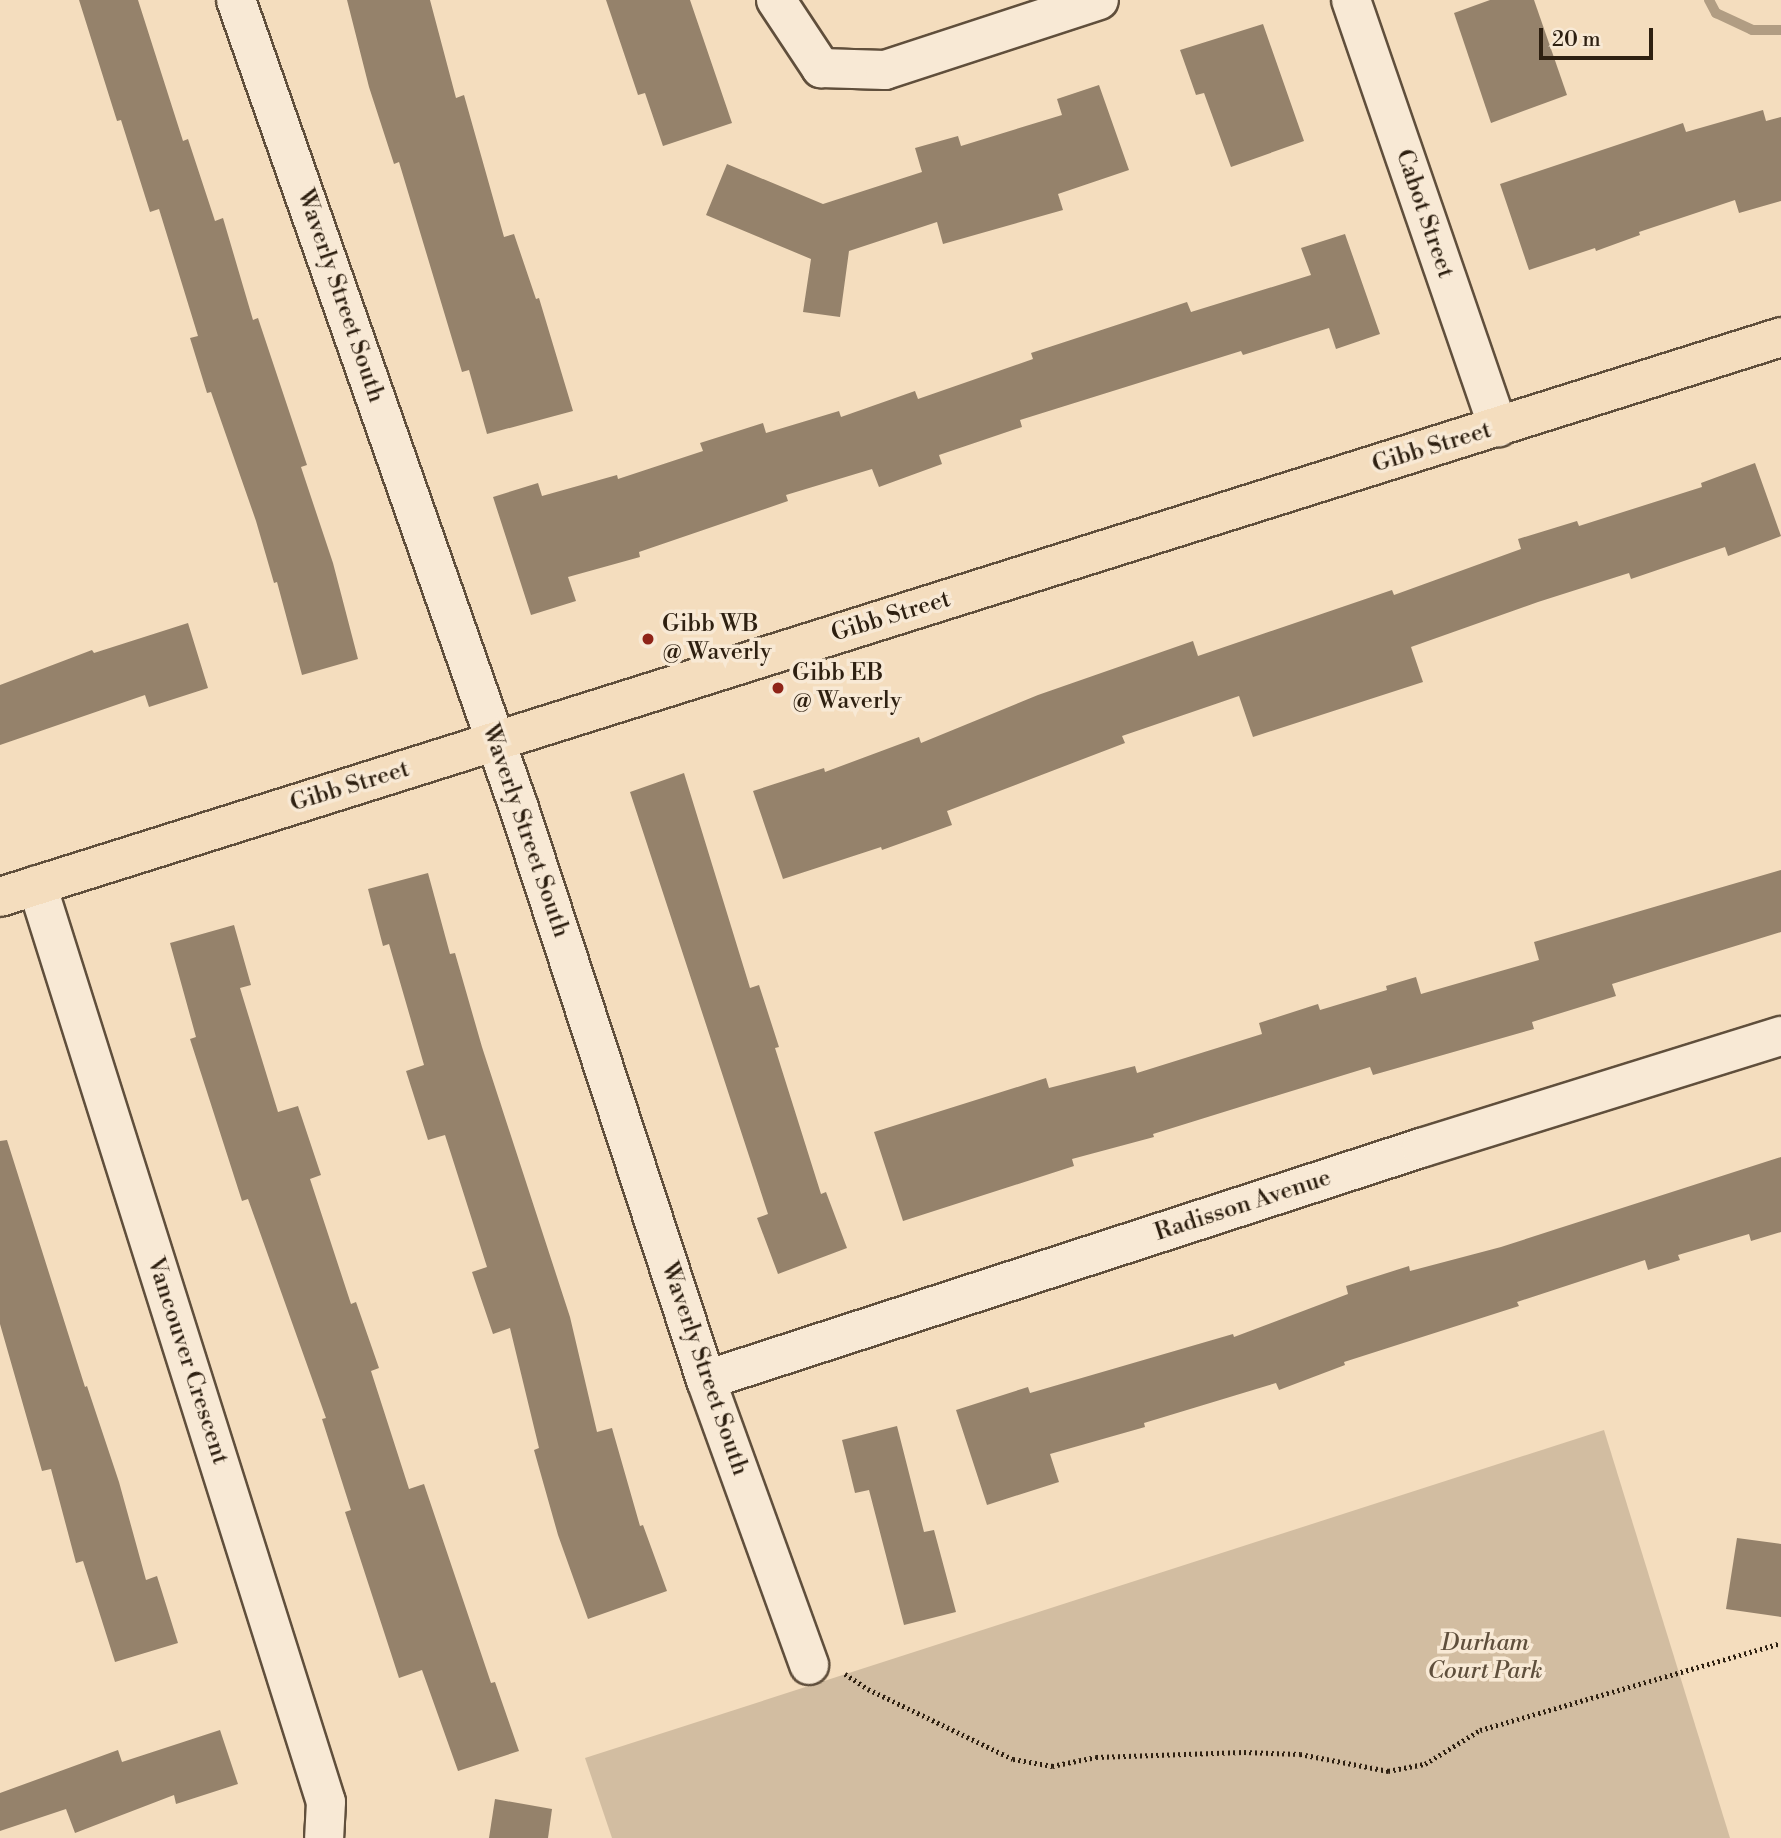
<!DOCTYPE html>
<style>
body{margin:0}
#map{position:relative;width:1781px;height:1838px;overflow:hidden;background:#f4ddbe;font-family:"Libre Bodoni",serif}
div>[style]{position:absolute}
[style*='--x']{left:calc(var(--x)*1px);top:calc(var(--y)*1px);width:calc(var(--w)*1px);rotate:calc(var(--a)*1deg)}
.green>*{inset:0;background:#d2bda1}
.stream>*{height:10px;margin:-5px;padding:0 5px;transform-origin:5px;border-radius:5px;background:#b19d83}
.building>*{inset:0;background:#95826b}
.path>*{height:4.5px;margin-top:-2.25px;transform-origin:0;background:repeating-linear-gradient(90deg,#2e2011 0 2px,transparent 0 5.5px)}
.roads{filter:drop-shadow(2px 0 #604f3c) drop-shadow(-2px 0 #604f3c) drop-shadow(0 2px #604f3c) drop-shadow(0 -2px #604f3c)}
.minor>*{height:38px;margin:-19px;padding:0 19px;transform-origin:19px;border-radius:19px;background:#f8e9d5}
.major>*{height:38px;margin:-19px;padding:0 19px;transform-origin:19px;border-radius:19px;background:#f4ddbe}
.dots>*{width:19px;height:19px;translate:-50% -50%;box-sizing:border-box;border:4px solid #f8e9d5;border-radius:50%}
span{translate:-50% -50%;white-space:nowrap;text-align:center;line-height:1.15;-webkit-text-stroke:7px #f8e9d5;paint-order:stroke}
.street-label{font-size:24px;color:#2e2011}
.poi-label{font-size:24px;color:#2e2011}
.left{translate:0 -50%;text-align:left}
.park-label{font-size:24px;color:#5f4f3c;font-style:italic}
.scale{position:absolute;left:1539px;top:28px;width:114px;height:32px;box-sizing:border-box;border:4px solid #2e2011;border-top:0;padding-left:9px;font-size:21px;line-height:24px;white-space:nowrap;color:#2e2011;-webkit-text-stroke:5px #f8e9d5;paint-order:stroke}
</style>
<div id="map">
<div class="green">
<i style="clip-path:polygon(1604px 1430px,1730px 1838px,612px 1838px,585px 1758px)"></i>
</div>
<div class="stream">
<i style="--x:1709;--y:0;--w:15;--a:62"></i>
<i style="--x:1716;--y:13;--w:40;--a:25"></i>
<i style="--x:1752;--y:30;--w:29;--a:0"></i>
</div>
<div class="building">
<i style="clip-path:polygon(79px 0,138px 0,183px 141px,188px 139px,215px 221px,223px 218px,253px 320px,258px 318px,307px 465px,301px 467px,333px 563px,358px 659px,302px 675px,277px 582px,274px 583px,256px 521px,211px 392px,207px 393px,190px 338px,198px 336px,159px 209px,150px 212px,121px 120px,117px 121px)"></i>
<i style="clip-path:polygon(347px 0,430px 0,456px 98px,464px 95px,504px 237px,514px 234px,536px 299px,539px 298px,573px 411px,487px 434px,469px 370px,462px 372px,399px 162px,394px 164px,369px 87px)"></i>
<i style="clip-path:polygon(606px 0,690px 0,732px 123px,663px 146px,645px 93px,638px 95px)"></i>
<i style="clip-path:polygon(1490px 0,1534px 0,1567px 95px,1491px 123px,1454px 13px)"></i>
<i style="clip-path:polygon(1263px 24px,1304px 141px,1231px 167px,1204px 93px,1196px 95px,1180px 50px)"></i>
<i style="clip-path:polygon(1099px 85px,1129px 170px,1058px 194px,1063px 210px,943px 244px,937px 222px,849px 251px,840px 317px,803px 312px,811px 259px,706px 215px,727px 164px,823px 204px,922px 172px,915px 148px,958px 136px,961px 146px,1062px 115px,1057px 99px)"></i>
<i style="clip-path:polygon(1763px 110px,1766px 121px,1781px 117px,1781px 201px,1739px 213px,1735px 200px,1639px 232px,1640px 235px,1596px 251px,1595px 248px,1529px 270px,1500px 184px,1683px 123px,1686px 132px)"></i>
<i style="clip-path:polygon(1345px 234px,1380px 334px,1336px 349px,1329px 328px,1243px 355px,1241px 351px,1020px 420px,1022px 427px,939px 455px,942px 464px,879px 487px,872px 469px,786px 495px,788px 501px,639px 552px,640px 557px,568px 577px,576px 601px,531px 615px,493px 497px,538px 483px,542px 496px,617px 475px,618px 479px,703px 451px,700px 443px,763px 423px,766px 433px,839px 411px,841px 417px,915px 391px,918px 399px,1033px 359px,1031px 353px,1187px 302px,1191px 312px,1311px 275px,1301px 248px)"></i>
<i style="clip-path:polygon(1755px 463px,1781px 536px,1728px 556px,1725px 547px,1631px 579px,1629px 573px,1538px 602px,1411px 647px,1423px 682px,1253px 737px,1239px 696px,1122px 736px,1125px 743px,947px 811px,952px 825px,882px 850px,881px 847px,783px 879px,753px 791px,824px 768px,825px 772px,919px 737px,921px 743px,1038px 695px,1193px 641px,1198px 656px,1392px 590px,1394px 595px,1521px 549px,1518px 539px,1577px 521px,1579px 526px,1702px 487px,1701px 483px)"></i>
<i style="clip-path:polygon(188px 623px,208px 688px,149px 707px,145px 695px,0 745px,0 685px,92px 650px,94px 653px)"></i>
<i style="clip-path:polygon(684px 773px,750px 988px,759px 985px,779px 1047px,775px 1048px,821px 1194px,826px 1192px,847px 1248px,778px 1274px,757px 1218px,768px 1214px,630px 792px)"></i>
<i style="clip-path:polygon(1781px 870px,1781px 932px,1612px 984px,1616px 996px,1532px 1022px,1534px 1029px,1373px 1075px,1370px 1067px,1282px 1094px,1153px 1134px,1154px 1137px,1072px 1159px,1074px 1166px,903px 1221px,874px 1132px,1046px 1078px,1049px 1088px,1135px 1066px,1137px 1073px,1262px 1034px,1259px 1023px,1318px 1004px,1320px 1010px,1387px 990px,1386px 986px,1416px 977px,1421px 994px,1539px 960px,1534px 942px)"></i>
<i style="clip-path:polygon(428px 873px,450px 954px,455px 953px,482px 1047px,570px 1317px,597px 1432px,612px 1428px,640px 1526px,643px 1525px,667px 1591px,588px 1619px,558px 1535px,534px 1450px,539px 1448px,510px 1328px,493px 1334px,472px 1272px,487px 1267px,445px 1135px,428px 1140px,406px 1071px,424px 1065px,389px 944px,383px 946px,368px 889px)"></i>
<i style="clip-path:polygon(234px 925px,251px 985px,240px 988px,278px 1112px,298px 1106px,321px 1175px,310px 1179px,351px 1304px,356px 1302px,379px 1368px,371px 1371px,409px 1489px,424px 1484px,491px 1683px,495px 1682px,519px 1751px,458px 1771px,422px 1670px,399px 1678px,345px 1512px,351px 1510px,322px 1419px,326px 1418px,248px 1199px,242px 1201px,190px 1039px,196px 1037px,170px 943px)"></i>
<i style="clip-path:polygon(7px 1140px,85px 1387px,87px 1386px,119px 1482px,146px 1580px,157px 1576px,178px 1643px,115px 1662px,83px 1561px,76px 1563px,51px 1469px,42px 1471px,0 1324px,0 1141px)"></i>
<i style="clip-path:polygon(1781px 1157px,1781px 1232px,1751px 1241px,1749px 1234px,1678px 1255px,1680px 1260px,1648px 1270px,1645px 1260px,1517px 1302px,1519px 1306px,1344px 1362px,1345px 1365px,1279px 1390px,1276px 1383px,1144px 1423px,1145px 1427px,1050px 1454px,1059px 1482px,987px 1505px,956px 1410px,1028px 1387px,1030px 1393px,1233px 1334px,1234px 1337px,1348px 1294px,1346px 1286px,1409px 1266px,1410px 1271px,1501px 1247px)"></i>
<i style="clip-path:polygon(897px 1426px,924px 1532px,934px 1530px,956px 1612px,904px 1625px,869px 1490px,855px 1493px,842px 1440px)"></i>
<i style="clip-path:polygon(1737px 1538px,1781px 1544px,1781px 1617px,1726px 1609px)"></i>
<i style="clip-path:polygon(220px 1730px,238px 1784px,176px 1804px,174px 1795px,75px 1833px,66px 1809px,0 1831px,0 1793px,118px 1750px,122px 1762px)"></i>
<i style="clip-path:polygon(495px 1799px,552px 1809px,548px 1838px,489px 1838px)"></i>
</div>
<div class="path">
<i style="--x:845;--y:1674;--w:27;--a:33"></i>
<i style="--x:868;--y:1689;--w:161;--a:25.8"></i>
<i style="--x:1013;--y:1759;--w:40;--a:10"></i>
<i style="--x:1052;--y:1766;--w:45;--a:-11.6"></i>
<i style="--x:1096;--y:1757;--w:148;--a:-1.9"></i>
<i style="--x:1244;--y:1752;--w:56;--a:2"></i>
<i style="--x:1300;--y:1754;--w:90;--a:10.9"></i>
<i style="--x:1388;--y:1771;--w:38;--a:-11"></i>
<i style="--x:1425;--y:1764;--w:65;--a:-31.7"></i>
<i style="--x:1480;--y:1730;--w:313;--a:-16.1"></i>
</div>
<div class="roads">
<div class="minor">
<i style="--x:236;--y:0;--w:856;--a:70.7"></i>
<i style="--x:519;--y:808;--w:602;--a:71.9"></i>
<i style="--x:706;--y:1380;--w:303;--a:70.1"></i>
<i style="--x:776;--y:0;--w:82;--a:56.5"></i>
<i style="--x:821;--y:68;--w:64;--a:1.8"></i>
<i style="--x:885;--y:70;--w:225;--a:-18.1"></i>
<i style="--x:1351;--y:0;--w:452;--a:71"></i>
<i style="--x:37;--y:885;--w:961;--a:72.51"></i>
<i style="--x:326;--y:1802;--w:36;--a:93"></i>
<i style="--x:706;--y:1380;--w:752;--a:-17.98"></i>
<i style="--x:1421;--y:1148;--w:377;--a:-17.3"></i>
</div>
<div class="major">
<i style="--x:0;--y:897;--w:1867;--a:-17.45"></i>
</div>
</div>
<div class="dots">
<i style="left:648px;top:639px;background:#8f2418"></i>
<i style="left:778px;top:688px;background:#8f2418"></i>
</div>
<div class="street-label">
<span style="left:1424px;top:214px;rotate:71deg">Cabot Street</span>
<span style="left:340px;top:296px;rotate:71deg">Waverly Street South</span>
<span style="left:1432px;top:448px;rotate:-17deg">Gibb Street</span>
<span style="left:891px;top:617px;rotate:-17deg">Gibb Street</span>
<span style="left:350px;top:787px;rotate:-17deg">Gibb Street</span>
<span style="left:525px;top:831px;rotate:71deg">Waverly Street South</span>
<span style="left:1243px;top:1206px;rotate:-18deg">Radisson Avenue</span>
<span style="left:187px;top:1361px;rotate:72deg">Vancouver Crescent</span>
<span style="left:704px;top:1369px;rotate:71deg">Waverly Street South</span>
</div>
<div class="poi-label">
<span class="left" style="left:662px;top:639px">Gibb WB<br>@ Waverly</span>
<span class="left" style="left:792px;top:688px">Gibb EB<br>@ Waverly</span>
</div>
<div class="park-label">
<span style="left:1485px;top:1658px">Durham<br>Court Park</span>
</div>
<div class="scale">20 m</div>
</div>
